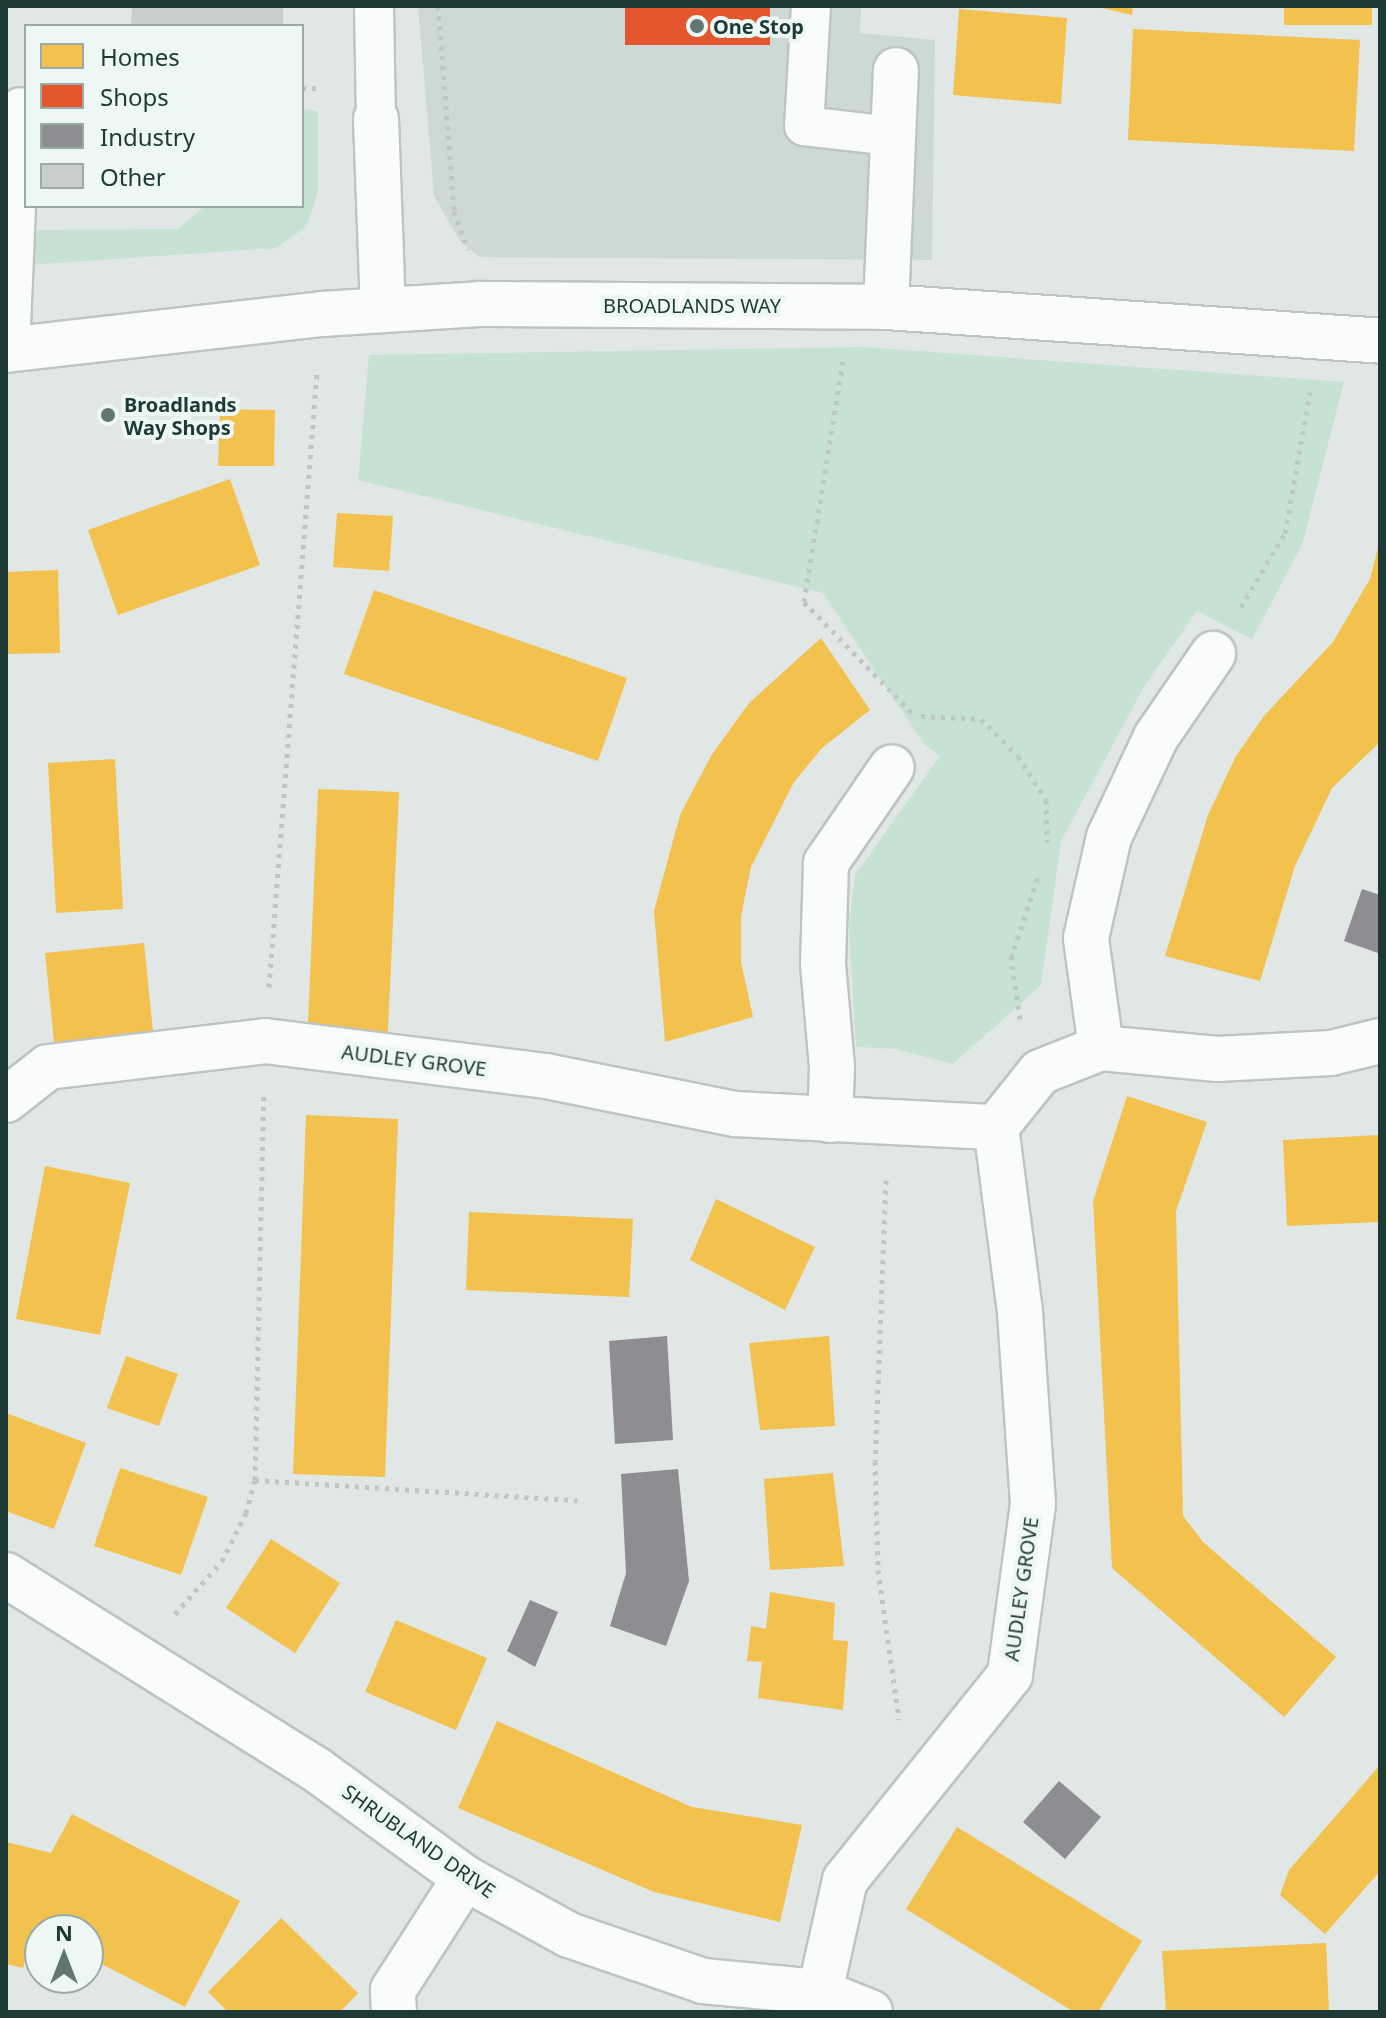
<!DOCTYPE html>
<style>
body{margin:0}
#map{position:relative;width:1386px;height:2018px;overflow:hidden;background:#e0e7e5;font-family:"Noto Sans",sans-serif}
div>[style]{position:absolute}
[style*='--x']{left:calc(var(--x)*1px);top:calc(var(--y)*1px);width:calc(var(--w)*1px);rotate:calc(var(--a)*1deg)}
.built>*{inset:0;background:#cdd9d5}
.green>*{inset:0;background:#c7e2d3}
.homes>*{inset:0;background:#f2c14e}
.shops>*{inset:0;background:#e4572e}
.industry>*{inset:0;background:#8d8d92}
.building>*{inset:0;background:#c7cecc}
.path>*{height:5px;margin-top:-2.5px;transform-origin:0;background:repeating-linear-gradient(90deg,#bec7c6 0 4px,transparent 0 10px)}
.roads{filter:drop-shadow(2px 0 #bdc4c2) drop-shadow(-2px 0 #bdc4c2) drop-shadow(0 2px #bdc4c2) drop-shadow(0 -2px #bdc4c2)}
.lane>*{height:38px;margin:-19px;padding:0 19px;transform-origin:19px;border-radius:19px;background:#fafbfb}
.street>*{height:44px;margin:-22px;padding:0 22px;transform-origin:22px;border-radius:22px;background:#fafbfb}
.dots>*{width:22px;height:22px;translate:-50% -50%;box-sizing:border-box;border:4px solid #edf7f3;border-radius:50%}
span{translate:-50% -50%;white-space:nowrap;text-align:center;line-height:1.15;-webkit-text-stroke:8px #edf7f3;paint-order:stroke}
.poi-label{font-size:20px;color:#1e3a36;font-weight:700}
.left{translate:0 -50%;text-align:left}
.street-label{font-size:20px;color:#1e3a36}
.frame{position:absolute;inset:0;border:8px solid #1e3a36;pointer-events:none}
.legend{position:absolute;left:24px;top:24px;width:280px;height:184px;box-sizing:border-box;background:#edf7f3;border:2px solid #9aaba7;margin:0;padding:10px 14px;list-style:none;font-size:24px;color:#1e3a36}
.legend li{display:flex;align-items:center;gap:16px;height:40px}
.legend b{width:40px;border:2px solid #9aaba7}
.north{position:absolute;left:24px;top:1914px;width:80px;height:80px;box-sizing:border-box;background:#edf7f3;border:2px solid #9aaba7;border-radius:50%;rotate:0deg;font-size:22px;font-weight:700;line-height:32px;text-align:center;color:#1e3a36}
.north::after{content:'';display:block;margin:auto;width:28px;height:36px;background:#627773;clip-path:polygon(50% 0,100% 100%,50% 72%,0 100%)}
</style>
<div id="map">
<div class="built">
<i style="clip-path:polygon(418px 6px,861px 6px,860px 33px,935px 40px,932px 260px,480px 257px,460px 241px,434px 196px)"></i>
</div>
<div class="green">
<i style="clip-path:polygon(302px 109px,318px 111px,318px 191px,307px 226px,276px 248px,27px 265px,31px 230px,178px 229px,205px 206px,302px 206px)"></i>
<i style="clip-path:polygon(863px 347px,1344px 382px,1302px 545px,1252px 639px,1197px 611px,1145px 685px,1061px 841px,1041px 985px,953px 1064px,896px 1049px,856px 1047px,849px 927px,855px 875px,940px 756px,924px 744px,823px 593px,358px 480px,369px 355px)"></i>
</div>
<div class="homes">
<i style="clip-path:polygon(1093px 6px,1133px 6px,1132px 15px)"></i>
<i style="clip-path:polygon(1284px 6px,1372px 6px,1372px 25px,1284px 25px)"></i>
<i style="clip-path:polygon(959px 9px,1067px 18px,1061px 104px,953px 95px)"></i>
<i style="clip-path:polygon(1133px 29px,1360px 40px,1354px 151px,1128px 140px)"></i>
<i style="clip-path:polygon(220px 409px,275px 410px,274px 466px,218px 466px)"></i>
<i style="clip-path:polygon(230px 479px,260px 565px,118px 615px,88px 530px)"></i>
<i style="clip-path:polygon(337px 513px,393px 516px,389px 571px,333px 567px)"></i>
<i style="clip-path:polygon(1379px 544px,1380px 742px,1332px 788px,1295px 866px,1260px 981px,1165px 956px,1208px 815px,1236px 756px,1264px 716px,1333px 642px,1370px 579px)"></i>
<i style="clip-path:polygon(58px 570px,60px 653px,6px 654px,6px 572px)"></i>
<i style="clip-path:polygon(374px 590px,627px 678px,598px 761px,344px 674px)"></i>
<i style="clip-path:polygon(821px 638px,870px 710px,822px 748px,794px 782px,751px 867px,741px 916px,741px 962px,753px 1017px,665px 1042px,654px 911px,680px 815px,711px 756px,749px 703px)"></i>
<i style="clip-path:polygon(115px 759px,123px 909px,56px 913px,48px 763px)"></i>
<i style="clip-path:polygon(318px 789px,399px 792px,387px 1050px,307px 1047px)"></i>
<i style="clip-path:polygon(144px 943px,154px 1041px,55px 1051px,45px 953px)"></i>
<i style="clip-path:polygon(1127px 1096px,1207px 1122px,1176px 1211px,1183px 1516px,1203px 1542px,1336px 1657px,1284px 1717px,1112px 1568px,1093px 1201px)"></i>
<i style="clip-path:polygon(306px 1115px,398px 1119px,385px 1477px,293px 1474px)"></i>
<i style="clip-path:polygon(1380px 1135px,1380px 1222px,1287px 1226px,1283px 1140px)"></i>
<i style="clip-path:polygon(45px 1166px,130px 1183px,100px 1335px,16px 1319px)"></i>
<i style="clip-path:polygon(716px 1199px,815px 1247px,785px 1310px,690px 1260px)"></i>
<i style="clip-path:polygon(469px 1212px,633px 1219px,629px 1297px,466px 1290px)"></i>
<i style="clip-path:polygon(829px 1336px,835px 1426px,760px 1430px,749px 1343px)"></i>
<i style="clip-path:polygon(126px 1356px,178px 1374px,159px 1426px,107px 1408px)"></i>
<i style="clip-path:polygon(6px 1413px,86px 1443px,54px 1529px,6px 1511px)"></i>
<i style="clip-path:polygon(120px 1468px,208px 1497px,181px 1575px,94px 1546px)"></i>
<i style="clip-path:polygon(833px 1473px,844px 1566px,770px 1570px,764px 1479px)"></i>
<i style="clip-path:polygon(271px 1539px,340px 1583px,295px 1653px,226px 1608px)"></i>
<i style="clip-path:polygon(770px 1592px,835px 1603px,833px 1640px,848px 1641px,843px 1710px,758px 1698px,762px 1662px,747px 1661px,751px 1626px,766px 1629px)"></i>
<i style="clip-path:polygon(396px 1620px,487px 1658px,456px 1730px,365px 1692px)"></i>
<i style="clip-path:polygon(497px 1721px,692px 1807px,802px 1825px,780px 1922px,654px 1892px,458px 1808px)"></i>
<i style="clip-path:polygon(1380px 1765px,1380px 1871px,1325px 1934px,1280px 1895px,1289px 1870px)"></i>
<i style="clip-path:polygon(72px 1814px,240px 1901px,185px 2007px,88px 1957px,88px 1930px,33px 1928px,23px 1968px,6px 1964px,6px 1842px,51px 1853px)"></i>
<i style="clip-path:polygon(957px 1827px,1142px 1941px,1098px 2012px,1074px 2012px,906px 1909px)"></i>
<i style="clip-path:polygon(281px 1918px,358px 1993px,340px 2012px,228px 2012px,208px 1992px)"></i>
<i style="clip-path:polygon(1326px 1943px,1329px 2012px,1166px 2012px,1162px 1951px)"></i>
</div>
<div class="shops">
<i style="clip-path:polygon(625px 6px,770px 6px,770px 45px,625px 45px)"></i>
</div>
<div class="industry">
<i style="clip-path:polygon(1362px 889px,1380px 895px,1378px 953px,1344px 941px)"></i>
<i style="clip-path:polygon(667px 1336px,673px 1440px,615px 1444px,609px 1341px)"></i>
<i style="clip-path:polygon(678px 1469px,689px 1581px,666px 1646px,610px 1626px,626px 1573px,621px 1474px)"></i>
<i style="clip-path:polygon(530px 1600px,558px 1612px,535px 1667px,507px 1651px)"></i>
<i style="clip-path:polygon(1059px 1781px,1101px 1817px,1065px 1859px,1023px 1822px)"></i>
</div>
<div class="building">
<i style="clip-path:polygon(132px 6px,283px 6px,283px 26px,131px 26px)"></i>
</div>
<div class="path">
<i style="--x:438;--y:6;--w:206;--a:85.5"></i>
<i style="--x:454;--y:211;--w:41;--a:70.3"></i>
<i style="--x:302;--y:88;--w:19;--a:0"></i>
<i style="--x:843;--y:361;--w:244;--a:99.2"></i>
<i style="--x:804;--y:602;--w:155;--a:45.8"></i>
<i style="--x:1241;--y:607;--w:86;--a:-59.3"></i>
<i style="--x:1285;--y:533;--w:143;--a:-79.9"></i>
<i style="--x:921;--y:716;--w:60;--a:2.9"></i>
<i style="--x:981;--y:719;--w:52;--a:45"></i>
<i style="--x:1018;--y:756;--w:52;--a:57.5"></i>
<i style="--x:1046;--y:800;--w:42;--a:88.6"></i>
<i style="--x:269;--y:987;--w:618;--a:-85.54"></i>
<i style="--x:1020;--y:1019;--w:62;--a:-98.4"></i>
<i style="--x:1011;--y:958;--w:89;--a:-71.6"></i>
<i style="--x:886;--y:1180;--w:281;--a:92.2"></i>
<i style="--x:875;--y:1461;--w:109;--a:88.4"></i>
<i style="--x:878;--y:1570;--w:151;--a:82"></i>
<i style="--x:255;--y:1480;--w:323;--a:3.6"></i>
<i style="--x:175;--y:1614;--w:71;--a:-48.4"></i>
<i style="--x:222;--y:1561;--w:54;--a:-63.4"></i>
<i style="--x:246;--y:1513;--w:34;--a:-75"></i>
<i style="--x:255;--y:1480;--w:384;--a:-88.7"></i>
</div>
<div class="roads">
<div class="lane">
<i style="--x:374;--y:6;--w:113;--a:89"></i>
<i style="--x:811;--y:6;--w:120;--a:93.3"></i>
<i style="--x:804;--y:126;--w:89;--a:6.5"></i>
<i style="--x:10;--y:350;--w:243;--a:-87.6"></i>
</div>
<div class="street">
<i style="--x:376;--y:119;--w:190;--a:87.9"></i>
<i style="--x:886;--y:307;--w:237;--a:-87.6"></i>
<i style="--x:6;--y:350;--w:318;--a:-6.5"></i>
<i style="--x:322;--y:314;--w:157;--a:-3.6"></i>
<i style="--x:479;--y:304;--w:407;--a:0.4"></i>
<i style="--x:886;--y:307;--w:495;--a:3.9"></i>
<i style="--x:1101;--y:1048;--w:111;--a:-97.8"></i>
<i style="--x:1086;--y:938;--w:104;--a:-77.2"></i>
<i style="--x:1109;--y:837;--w:110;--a:-64.8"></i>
<i style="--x:1156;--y:737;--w:101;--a:-55.5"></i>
<i style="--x:6;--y:1100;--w:53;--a:-38.2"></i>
<i style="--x:48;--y:1067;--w:219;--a:-6.8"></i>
<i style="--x:265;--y:1041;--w:283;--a:7.1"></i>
<i style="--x:546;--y:1076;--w:193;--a:11.4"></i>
<i style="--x:735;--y:1114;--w:261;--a:2.9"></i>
<i style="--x:996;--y:1127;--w:188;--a:82.6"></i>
<i style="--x:1020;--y:1313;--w:191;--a:86.1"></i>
<i style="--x:1033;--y:1504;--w:173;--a:97.7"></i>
<i style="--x:1010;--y:1675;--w:263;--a:128.8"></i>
<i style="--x:845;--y:1880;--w:115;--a:102.6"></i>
<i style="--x:830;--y:1120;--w:53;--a:-87.8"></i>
<i style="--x:832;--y:1067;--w:103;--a:-95"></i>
<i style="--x:823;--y:964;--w:101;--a:-88.3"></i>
<i style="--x:826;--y:863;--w:116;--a:-55.5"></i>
<i style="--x:996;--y:1127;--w:70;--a:-51.3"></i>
<i style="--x:1040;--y:1072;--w:66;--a:-21.5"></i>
<i style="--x:1101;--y:1048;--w:117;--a:5.4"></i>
<i style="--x:1217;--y:1059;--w:114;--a:-3"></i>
<i style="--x:1331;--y:1053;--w:50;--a:-13.8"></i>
<i style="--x:6;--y:1575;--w:367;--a:32.1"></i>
<i style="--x:317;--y:1770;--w:183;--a:36.1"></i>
<i style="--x:465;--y:1878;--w:119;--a:28.7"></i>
<i style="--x:569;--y:1935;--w:142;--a:18.9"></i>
<i style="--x:703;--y:1981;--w:118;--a:5.4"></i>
<i style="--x:820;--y:1992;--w:54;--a:21.8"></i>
<i style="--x:394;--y:2012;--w:22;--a:-93"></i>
<i style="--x:393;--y:1990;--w:133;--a:-57.3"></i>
</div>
</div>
<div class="dots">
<i style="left:697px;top:26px;background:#627773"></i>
<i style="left:108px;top:415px;background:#627773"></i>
</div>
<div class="poi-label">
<span class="left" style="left:713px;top:26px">One Stop</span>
<span class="left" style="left:124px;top:416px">Broadlands<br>Way Shops</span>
</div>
<div class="street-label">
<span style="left:692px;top:305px">BROADLANDS WAY</span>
<span style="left:414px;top:1060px;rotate:7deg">AUDLEY GROVE</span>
<span style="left:1021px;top:1589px;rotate:-82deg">AUDLEY GROVE</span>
<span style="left:419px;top:1841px;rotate:35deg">SHRUBLAND DRIVE</span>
</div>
<div class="frame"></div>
<ul class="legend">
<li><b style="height:22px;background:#f2c14e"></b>Homes</li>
<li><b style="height:22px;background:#e4572e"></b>Shops</li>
<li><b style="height:22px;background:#8d8d92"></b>Industry</li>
<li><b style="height:22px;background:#c7cecc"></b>Other</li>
</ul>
<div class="north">N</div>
</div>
